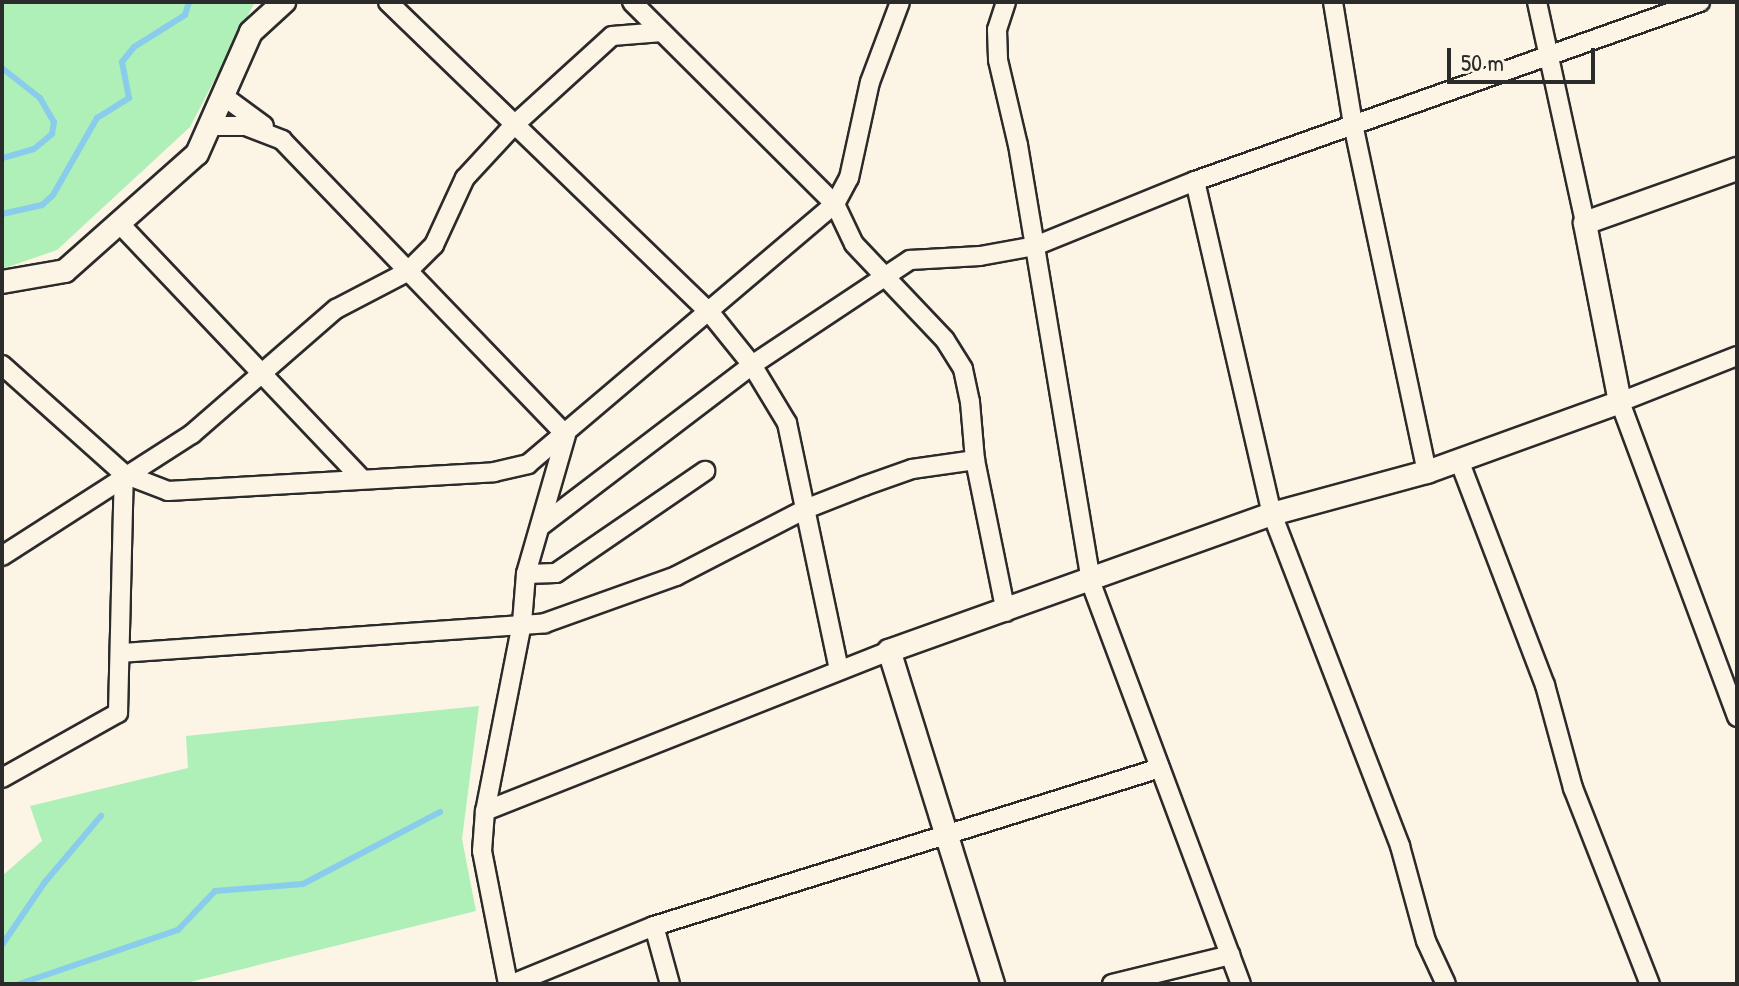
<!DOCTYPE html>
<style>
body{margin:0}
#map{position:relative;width:1739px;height:986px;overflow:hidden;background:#fcf5e5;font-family:"Patrick Hand",sans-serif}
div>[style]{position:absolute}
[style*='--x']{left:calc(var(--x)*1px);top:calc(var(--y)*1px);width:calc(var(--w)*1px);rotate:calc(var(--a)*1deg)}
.green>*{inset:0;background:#afefb8}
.stream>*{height:6px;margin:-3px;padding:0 3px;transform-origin:3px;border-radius:3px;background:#8accec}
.roads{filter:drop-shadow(2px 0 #2b2b2b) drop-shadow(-2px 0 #2b2b2b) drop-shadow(0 2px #2b2b2b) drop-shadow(0 -2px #2b2b2b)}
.minor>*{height:18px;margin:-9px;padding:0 9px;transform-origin:9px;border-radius:9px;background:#fcf5e5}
.tertiary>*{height:22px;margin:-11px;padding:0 11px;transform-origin:11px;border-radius:11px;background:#fcf5e5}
span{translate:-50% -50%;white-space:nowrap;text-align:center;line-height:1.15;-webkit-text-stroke:6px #fcf5e5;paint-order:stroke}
.frame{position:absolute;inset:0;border:4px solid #2b2b2b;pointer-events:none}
.scale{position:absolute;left:1447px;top:48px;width:148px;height:36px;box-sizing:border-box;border:4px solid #2b2b2b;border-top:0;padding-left:10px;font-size:24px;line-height:28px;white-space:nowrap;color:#2b2b2b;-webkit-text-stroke:6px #fcf5e5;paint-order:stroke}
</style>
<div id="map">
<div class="green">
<i style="clip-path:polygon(2px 2px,255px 2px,190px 127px,57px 250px,2px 269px)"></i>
<i style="clip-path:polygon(479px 706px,462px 839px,476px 911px,182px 984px,2px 984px,2px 876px,42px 841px,30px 806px,188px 768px,186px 736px)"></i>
</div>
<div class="stream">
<i style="--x:2;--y:68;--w:48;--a:38.3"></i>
<i style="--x:40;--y:98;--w:28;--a:60"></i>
<i style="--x:54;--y:122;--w:12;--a:99"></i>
<i style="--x:52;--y:134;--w:23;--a:140"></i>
<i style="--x:34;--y:149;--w:33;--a:164"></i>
<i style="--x:2;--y:214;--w:41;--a:-12.7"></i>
<i style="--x:42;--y:205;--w:15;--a:-42"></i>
<i style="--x:53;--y:195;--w:89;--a:-60.3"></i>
<i style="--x:97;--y:118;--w:38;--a:-32"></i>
<i style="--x:129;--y:98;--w:37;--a:-101"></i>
<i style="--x:122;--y:62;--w:19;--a:-51"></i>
<i style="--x:134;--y:47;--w:60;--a:-32.1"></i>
<i style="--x:185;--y:15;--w:14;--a:-73"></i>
<i style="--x:2;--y:945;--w:76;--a:-55.7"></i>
<i style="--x:45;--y:882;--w:87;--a:-49.7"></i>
<i style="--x:19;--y:984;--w:168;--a:-18.8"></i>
<i style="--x:178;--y:930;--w:54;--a:-46.5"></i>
<i style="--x:215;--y:891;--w:88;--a:-4.5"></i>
<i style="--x:303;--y:884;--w:155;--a:-27.7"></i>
</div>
<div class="roads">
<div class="minor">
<i style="--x:388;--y:2;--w:449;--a:44"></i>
<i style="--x:711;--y:314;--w:65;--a:51.2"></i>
<i style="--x:752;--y:365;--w:68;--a:58.9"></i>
<i style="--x:787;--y:423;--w:252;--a:78.1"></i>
<i style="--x:632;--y:2;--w:286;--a:44.9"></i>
<i style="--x:835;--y:204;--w:44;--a:64.6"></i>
<i style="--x:854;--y:244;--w:132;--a:46.5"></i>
<i style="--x:945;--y:340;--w:34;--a:58"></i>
<i style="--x:963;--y:369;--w:34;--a:78"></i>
<i style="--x:970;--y:402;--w:58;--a:85.1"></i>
<i style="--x:975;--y:460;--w:155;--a:78.5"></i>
<i style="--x:1006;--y:2;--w:29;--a:108"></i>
<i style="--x:997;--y:30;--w:30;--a:88"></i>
<i style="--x:998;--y:60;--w:87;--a:76.8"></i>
<i style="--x:1018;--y:145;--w:444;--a:80.5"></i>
<i style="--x:1091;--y:583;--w:428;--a:69.5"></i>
<i style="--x:1333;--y:2;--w:124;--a:80.7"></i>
<i style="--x:1353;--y:124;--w:356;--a:78"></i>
<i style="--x:1537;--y:2;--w:226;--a:77.7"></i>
<i style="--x:222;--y:95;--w:52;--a:36.4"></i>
<i style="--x:213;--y:126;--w:33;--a:0"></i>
<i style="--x:246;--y:126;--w:39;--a:21"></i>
<i style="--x:282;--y:140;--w:409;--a:46.1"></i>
<i style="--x:566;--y:435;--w:145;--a:106.1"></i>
<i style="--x:526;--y:574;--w:49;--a:94.7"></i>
<i style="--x:522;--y:623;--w:192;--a:101.1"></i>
<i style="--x:485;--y:811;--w:40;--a:94.3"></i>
<i style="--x:482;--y:851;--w:136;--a:78.9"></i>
<i style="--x:1195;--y:181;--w:342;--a:77"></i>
<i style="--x:1272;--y:514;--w:356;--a:68.9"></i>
<i style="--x:1400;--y:846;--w:98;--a:74.7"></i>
<i style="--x:1426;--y:941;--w:47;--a:65.1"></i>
<i style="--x:118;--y:222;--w:354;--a:46.5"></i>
<i style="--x:1737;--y:356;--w:126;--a:158.5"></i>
<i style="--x:1620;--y:402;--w:336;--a:69.6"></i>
<i style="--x:2;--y:365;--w:164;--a:41.8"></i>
<i style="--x:124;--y:474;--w:47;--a:21.1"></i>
<i style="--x:168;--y:491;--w:327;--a:-3.3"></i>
<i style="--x:494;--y:472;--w:35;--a:-13"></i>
<i style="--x:528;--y:464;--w:402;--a:-40.3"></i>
<i style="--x:835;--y:204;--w:30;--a:-62"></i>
<i style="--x:849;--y:178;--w:98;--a:-77.7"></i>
<i style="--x:870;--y:82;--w:85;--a:-69.4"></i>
<i style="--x:1459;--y:460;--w:241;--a:69.1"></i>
<i style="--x:1545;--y:685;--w:107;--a:74.8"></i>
<i style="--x:1573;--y:788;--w:211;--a:68.6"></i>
<i style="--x:542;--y:525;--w:264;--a:-37.3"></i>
<i style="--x:752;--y:365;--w:190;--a:-33.6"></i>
<i style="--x:910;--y:260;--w:70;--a:-3.3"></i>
<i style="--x:980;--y:256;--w:56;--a:-10.3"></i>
<i style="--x:1035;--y:246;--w:173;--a:-22.1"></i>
<i style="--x:1195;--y:181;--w:536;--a:-19.52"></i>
<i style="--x:2;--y:556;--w:226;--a:-32.7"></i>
<i style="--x:192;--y:434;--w:191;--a:-41"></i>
<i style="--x:336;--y:309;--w:80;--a:-27.5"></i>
<i style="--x:407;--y:272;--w:38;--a:-45"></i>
<i style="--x:434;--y:245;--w:74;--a:-65.2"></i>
<i style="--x:465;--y:178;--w:69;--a:-47.3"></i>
<i style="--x:512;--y:127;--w:135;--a:-42.3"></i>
<i style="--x:612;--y:36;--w:50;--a:-4.6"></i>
<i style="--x:526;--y:574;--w:30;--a:-2"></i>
<i style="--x:556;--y:573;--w:181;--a:-34.4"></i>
<i style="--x:121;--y:653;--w:425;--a:-4"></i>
<i style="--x:545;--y:623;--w:139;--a:-19.7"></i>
<i style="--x:676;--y:576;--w:148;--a:-27.3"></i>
<i style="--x:808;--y:508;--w:60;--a:-21.4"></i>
<i style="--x:864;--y:486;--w:51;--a:-19.5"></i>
<i style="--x:912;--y:469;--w:64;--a:-8.1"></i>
<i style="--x:2;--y:778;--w:133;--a:-29.3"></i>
<i style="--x:118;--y:713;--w:239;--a:-88.6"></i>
<i style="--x:485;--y:811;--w:435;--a:-21.6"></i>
<i style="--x:654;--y:926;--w:60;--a:74.6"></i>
<i style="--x:512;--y:984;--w:153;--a:-22.2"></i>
<i style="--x:654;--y:926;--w:530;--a:-17.34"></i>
<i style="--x:1112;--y:984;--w:122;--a:-13.8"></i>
</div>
<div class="tertiary">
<i style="--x:2;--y:282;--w:64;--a:-9.9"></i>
<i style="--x:65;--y:271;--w:176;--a:-41.6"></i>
<i style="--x:197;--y:154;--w:133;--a:-66.1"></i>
<i style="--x:251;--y:32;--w:45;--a:-42.3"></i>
<i style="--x:993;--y:984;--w:349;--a:-107.3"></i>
<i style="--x:889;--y:651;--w:407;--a:-19.7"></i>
<i style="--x:1272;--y:514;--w:161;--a:-15.2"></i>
<i style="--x:1427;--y:472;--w:205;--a:-19.9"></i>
<i style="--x:1620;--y:402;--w:182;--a:-101.1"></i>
<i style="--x:1585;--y:223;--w:161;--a:-19.6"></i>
</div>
</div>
<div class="frame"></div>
<div class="scale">50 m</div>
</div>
